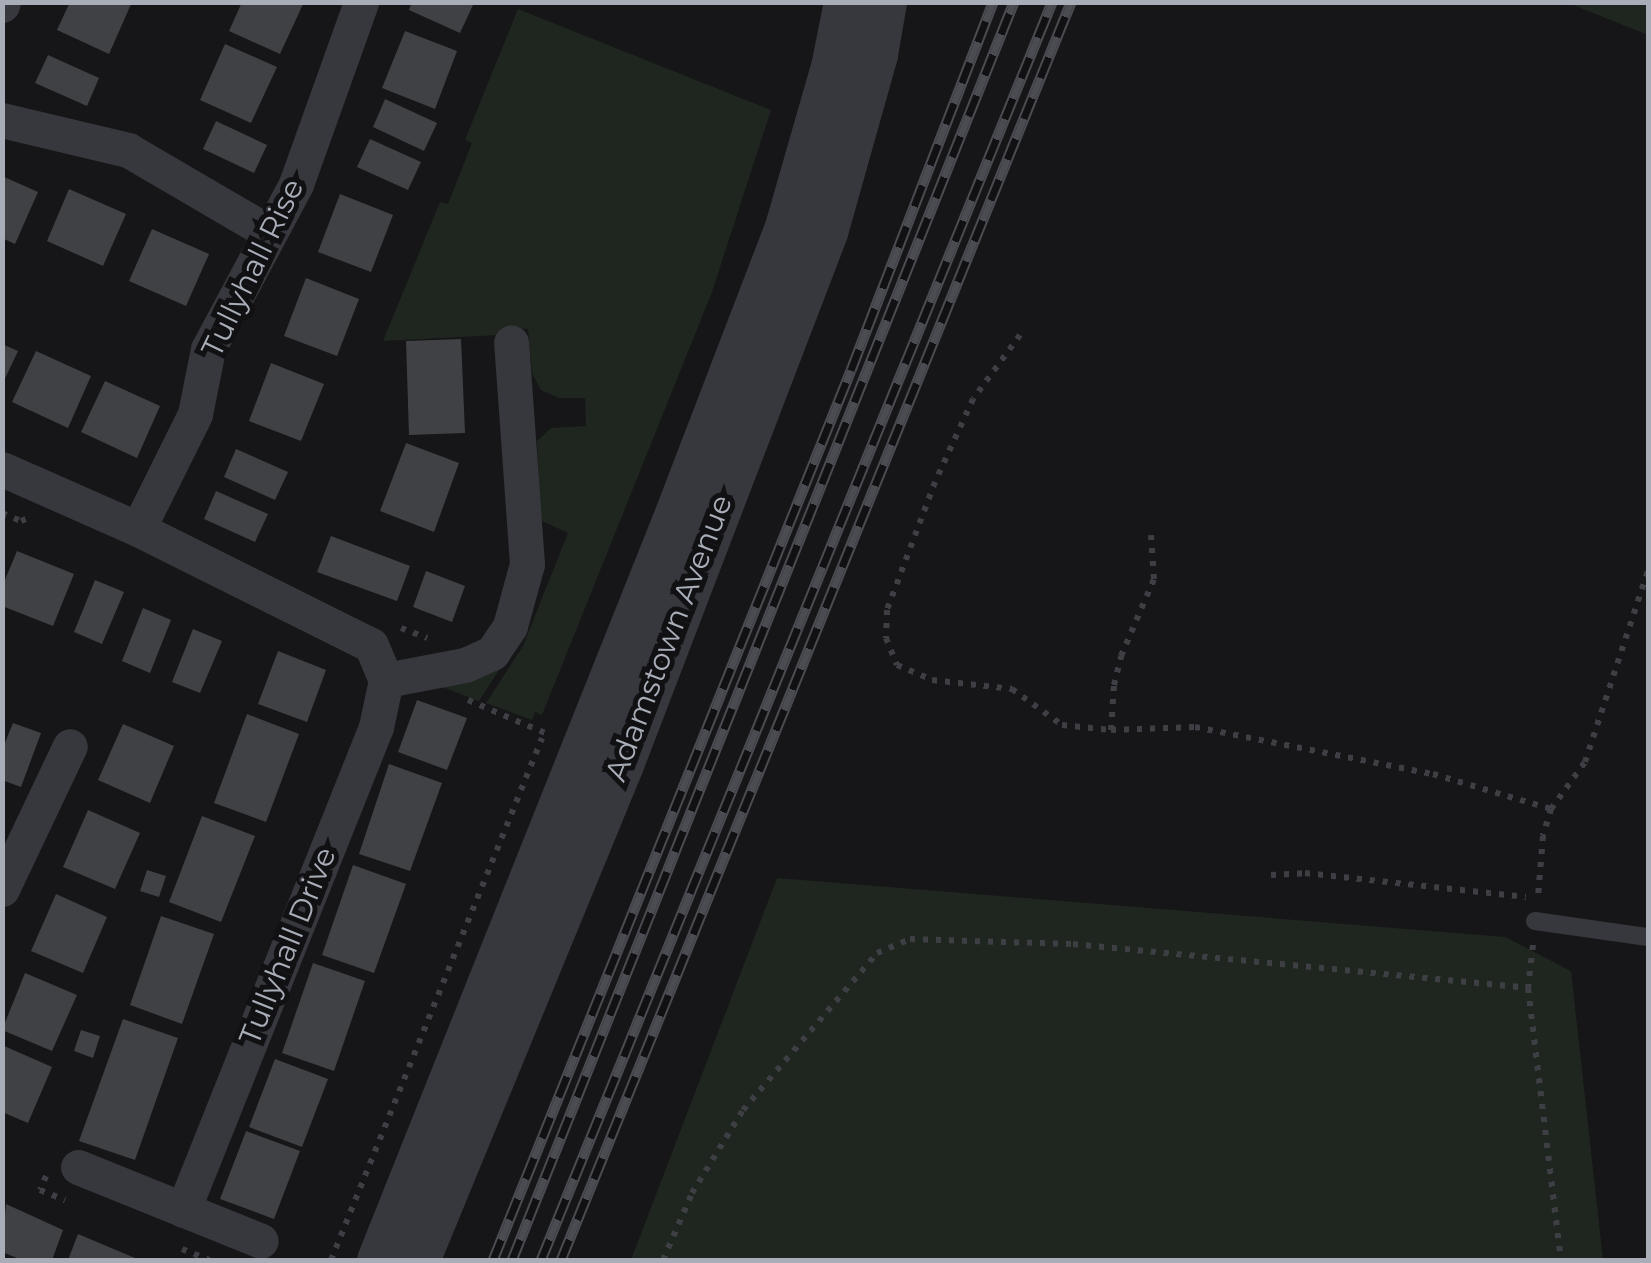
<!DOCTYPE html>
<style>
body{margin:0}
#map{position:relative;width:1651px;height:1263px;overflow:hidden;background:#161618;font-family:Montserrat,sans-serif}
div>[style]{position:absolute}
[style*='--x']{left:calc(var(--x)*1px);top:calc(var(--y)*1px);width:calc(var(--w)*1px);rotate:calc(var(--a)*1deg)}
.green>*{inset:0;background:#1e261f}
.building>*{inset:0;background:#404145}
.path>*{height:6px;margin-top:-3px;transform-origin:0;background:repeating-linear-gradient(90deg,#3d3f44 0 5px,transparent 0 13px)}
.service>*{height:18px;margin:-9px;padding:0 9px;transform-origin:9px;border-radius:9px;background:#37383d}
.minor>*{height:35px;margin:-17.5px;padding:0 17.5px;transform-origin:17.5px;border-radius:17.5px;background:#37383d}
.tertiary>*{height:45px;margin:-22.5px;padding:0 22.5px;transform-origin:22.5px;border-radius:22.5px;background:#37383d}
.rail>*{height:11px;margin-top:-5.5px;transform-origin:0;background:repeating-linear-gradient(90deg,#111113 0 22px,#4a4c52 0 44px);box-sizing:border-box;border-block:2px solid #4a4c52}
span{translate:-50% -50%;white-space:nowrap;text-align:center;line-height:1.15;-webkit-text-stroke:10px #111113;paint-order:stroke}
.street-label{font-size:30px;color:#a8adb8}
.frame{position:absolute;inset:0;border:5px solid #a8adb8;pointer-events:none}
</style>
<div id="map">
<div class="green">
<i style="clip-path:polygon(1568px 3px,1648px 3px,1648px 35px)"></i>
<i style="clip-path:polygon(518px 9px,771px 110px,712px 292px,542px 715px,535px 712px,532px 720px,486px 703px,523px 646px,568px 533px,540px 520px,537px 441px,551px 428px,586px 426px,585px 398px,559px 398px,541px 390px,532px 373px,528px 329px,500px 329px,500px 335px,383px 341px,440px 202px,448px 204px,472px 143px,465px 140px)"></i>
<i style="clip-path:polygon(505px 661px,479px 701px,437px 685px)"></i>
<i style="clip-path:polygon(777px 878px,1505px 937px,1571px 971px,1603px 1260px,631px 1260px)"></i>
</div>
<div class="building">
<i style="clip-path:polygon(70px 2px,132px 2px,109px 54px,57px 30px)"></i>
<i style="clip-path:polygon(242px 2px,304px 2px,280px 54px,229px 31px)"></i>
<i style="clip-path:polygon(412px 2px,467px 2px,473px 5px,460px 33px,409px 10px)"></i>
<i style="clip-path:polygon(405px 31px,457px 51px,435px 109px,382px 88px)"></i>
<i style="clip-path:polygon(225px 44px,277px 67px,251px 123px,200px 100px)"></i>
<i style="clip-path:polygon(48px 55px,99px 78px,87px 106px,35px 83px)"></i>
<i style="clip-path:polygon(385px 99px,437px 123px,424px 151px,373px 127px)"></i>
<i style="clip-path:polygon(216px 121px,267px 145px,254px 173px,203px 149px)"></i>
<i style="clip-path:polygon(370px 139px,421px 162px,408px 190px,357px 167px)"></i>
<i style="clip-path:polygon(2px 176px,38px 192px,15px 244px,2px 238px)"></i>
<i style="clip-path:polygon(69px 189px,126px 214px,103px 266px,47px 241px)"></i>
<i style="clip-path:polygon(340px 194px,393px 215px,371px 272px,318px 252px)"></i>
<i style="clip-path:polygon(152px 229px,209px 254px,186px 306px,129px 281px)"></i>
<i style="clip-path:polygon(306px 278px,359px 299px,337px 356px,284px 336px)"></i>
<i style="clip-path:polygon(461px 339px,465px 433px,409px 435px,406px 341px)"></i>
<i style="clip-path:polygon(2px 344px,18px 351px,2px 385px)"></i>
<i style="clip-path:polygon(36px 351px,91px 376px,68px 428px,12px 402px)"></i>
<i style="clip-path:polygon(271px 363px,324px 384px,301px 441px,249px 421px)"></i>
<i style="clip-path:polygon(105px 381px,160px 406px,137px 458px,81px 432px)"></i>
<i style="clip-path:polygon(406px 443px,459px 463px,434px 532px,380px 511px)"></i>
<i style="clip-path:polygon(236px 449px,288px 472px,275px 500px,224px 477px)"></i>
<i style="clip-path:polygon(216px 491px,268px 514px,255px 542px,204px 519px)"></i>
<i style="clip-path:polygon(331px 536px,410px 566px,397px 601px,317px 572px)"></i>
<i style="clip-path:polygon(17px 551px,74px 574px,53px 626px,2px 606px,2px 587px)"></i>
<i style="clip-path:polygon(426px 571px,465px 586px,452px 622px,413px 607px)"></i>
<i style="clip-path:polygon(95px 580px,124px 592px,102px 644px,74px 632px)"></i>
<i style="clip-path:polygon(143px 608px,171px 620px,150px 673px,122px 661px)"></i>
<i style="clip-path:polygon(193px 629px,222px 641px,200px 693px,172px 682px)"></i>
<i style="clip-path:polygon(278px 651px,326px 670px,307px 722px,258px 704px)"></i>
<i style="clip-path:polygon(417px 700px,467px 718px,447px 770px,398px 752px)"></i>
<i style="clip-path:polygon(247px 714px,299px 734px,266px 822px,214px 803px)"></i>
<i style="clip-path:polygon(13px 723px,41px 733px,21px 787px,2px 780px,2px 750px)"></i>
<i style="clip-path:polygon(123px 724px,174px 746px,150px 803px,98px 780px)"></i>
<i style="clip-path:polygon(389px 764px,442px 783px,410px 871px,359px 854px)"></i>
<i style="clip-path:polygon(88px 810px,140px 833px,115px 889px,63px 867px)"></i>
<i style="clip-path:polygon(202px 816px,255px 836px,221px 922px,169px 902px)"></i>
<i style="clip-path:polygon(353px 865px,406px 884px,374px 973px,322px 955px)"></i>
<i style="clip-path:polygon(147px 870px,166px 876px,159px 897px,140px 891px)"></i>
<i style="clip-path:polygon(56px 894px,107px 917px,83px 973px,31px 951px)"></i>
<i style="clip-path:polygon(161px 916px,214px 934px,182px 1024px,130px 1005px)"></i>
<i style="clip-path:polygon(313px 963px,365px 981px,334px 1071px,282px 1053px)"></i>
<i style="clip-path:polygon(25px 973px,77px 995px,52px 1051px,2px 1030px)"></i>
<i style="clip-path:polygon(123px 1019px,178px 1038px,135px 1160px,79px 1141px)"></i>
<i style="clip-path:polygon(81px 1030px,100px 1036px,93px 1058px,74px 1051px)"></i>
<i style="clip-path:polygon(2px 1045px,52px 1067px,28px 1123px,2px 1112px)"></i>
<i style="clip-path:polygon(275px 1059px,328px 1079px,302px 1147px,249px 1127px)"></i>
<i style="clip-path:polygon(246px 1131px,300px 1151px,274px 1219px,220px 1199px)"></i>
<i style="clip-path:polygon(6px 1204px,63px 1230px,52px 1260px,22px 1260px,2px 1252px)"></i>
<i style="clip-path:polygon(78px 1234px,135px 1258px,134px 1260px,68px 1260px)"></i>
</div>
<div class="path">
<i style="--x:1020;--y:335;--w:79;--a:126.3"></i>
<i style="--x:973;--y:399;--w:91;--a:114.6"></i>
<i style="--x:935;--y:482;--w:137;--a:110.6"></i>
<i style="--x:887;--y:610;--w:28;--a:92"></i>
<i style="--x:886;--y:638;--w:29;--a:68"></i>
<i style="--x:897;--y:665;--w:38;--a:23"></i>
<i style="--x:932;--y:680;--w:81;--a:6.4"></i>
<i style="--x:1012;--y:689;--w:62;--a:35.8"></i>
<i style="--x:1062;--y:725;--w:49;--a:5.8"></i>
<i style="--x:1111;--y:730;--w:84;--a:-2"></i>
<i style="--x:1195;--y:727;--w:243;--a:11.2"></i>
<i style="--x:1433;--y:774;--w:123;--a:16.5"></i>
<i style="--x:1551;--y:809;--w:28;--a:107"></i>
<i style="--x:1543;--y:836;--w:61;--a:94.7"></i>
<i style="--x:2;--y:513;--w:21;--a:23"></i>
<i style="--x:21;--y:521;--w:11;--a:-22"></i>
<i style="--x:401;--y:628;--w:28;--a:21"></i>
<i style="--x:468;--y:700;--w:84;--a:23.2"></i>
<i style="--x:1111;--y:730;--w:45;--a:-86.2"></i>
<i style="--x:1114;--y:685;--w:30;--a:-76"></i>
<i style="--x:1121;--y:656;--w:84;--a:-66.8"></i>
<i style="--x:1154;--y:579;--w:44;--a:-93.9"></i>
<i style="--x:1551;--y:809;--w:58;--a:-54.1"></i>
<i style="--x:1585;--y:762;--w:202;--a:-71.8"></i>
<i style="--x:1271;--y:875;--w:34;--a:-3"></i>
<i style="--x:1305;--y:873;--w:222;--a:6.2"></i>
<i style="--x:1533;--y:945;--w:43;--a:96.6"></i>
<i style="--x:1528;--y:988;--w:274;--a:83.1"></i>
<i style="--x:46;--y:1176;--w:15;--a:113"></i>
<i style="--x:40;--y:1190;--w:27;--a:22"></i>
<i style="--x:182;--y:1249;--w:29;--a:22"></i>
<i style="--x:331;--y:1260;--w:563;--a:-67.99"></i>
<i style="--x:663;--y:1260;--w:73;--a:-66.6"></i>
<i style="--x:692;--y:1193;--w:97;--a:-58.4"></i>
<i style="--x:743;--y:1110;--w:206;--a:-49.5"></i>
<i style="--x:877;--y:953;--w:36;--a:-23"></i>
<i style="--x:910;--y:939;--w:163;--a:1.8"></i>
<i style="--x:1073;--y:944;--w:457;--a:5.5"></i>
</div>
<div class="service">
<i style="--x:1535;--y:921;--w:114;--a:8.1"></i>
</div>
<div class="minor">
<i style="--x:2;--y:5;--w:3;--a:-72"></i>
<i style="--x:2;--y:120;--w:130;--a:13.4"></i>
<i style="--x:128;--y:150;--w:164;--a:30.3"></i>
<i style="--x:2;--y:469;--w:149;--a:23.8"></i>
<i style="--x:138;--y:529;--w:260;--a:26.5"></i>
<i style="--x:371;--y:645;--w:38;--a:67"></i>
<i style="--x:386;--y:680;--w:48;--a:102"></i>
<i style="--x:376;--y:727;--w:520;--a:111.78"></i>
<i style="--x:138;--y:529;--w:128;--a:-63.6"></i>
<i style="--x:195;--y:414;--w:66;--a:-78.7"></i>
<i style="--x:208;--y:349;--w:187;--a:-61.9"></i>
<i style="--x:296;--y:184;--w:193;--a:-70.3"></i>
<i style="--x:386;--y:680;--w:80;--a:-10.8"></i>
<i style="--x:465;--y:665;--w:30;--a:-24"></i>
<i style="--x:492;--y:653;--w:32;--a:-56"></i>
<i style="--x:510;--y:626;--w:64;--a:-74.7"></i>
<i style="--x:527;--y:564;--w:222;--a:-94.1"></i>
<i style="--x:2;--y:889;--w:158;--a:-64.6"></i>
<i style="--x:78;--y:1167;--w:197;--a:22"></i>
</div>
<div class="tertiary">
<i style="--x:379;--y:1260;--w:793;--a:-68.23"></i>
<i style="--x:673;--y:524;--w:318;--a:-69"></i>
<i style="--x:787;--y:227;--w:166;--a:-74"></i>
<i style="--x:833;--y:67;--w:66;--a:-78.7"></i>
<i style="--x:417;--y:1260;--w:536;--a:-67.64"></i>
<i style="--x:621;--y:764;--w:570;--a:-69.02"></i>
<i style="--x:825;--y:232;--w:185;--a:-74.3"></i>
<i style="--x:875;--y:54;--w:53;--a:-80.2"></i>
</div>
<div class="rail">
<i style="--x:493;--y:1260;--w:959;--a:-68.09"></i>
<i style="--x:851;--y:370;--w:394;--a:-68.9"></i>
<i style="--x:512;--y:1260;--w:1354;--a:-68.25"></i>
<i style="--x:541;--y:1260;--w:1358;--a:-67.89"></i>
<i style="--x:561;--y:1260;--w:1357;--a:-67.93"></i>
</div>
<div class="street-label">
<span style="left:253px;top:268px;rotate:-64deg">Tullyhall Rise</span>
<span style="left:669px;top:638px;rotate:-69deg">Adamstown Avenue</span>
<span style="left:288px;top:946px;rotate:-68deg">Tullyhall Drive</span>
</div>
<div class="frame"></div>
</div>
